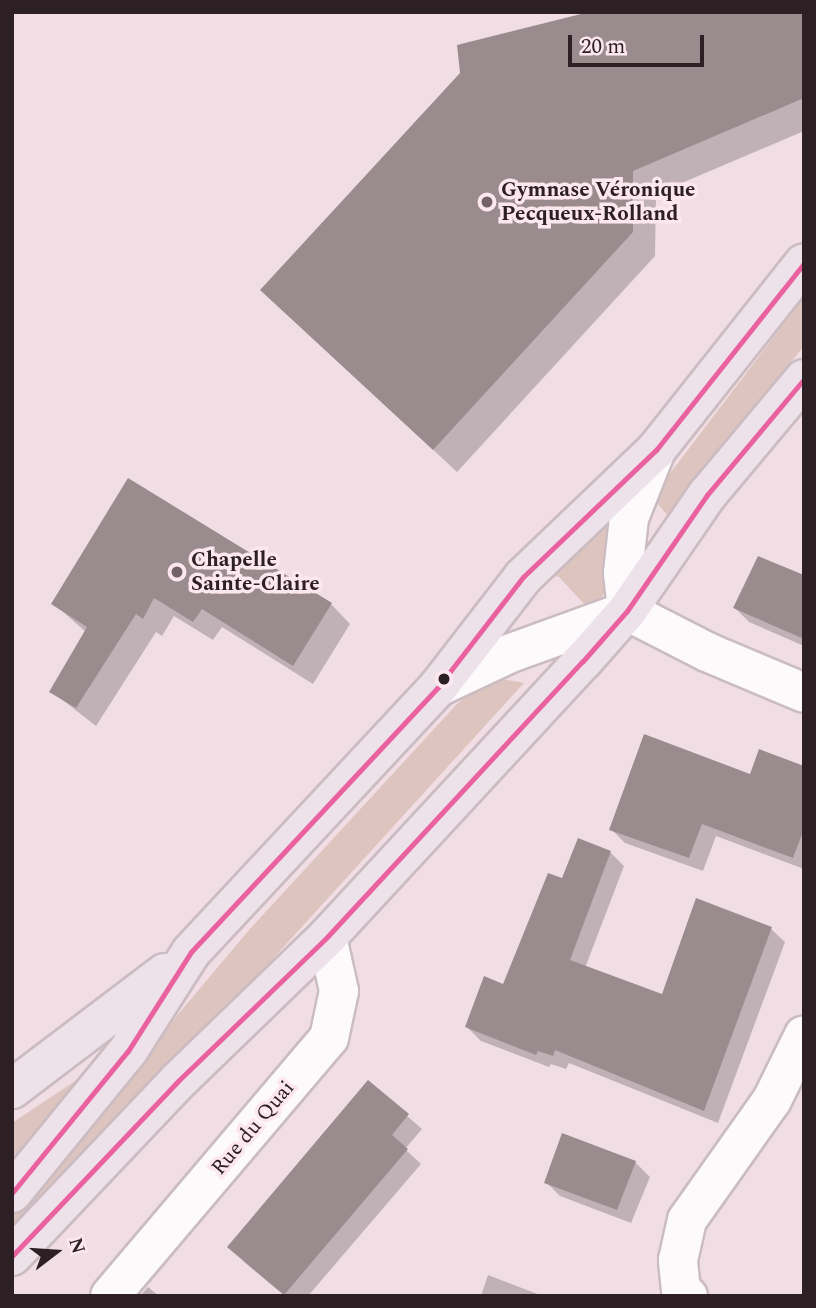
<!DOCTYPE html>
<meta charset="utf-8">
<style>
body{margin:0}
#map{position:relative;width:816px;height:1308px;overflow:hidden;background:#f1dee4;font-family:Spectral,serif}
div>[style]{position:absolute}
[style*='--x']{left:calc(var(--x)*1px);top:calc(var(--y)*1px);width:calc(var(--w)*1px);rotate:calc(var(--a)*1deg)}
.green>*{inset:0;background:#dec4bf}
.shadow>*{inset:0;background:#0003}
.building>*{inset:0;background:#9a8c8e}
.roads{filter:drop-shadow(2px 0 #cbbcc1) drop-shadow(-2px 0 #cbbcc1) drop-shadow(0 2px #cbbcc1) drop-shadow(0 -2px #cbbcc1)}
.minor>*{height:38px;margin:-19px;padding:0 19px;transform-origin:19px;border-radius:19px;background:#fdfafb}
.primary>*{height:38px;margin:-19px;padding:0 19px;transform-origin:19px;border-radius:19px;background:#ede2e9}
.bus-1>*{height:5px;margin:-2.5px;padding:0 2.5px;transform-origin:2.5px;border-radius:2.5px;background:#ea619f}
.dots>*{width:19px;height:19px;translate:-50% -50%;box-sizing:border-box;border:4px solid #fde7ee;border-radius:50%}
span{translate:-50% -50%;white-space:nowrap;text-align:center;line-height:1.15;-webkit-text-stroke:7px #fde7ee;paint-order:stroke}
.poi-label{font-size:21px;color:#2d2024;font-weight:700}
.left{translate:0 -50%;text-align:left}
.street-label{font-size:21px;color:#2d2024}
.frame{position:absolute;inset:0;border:14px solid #2d2024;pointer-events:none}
.north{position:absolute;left:21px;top:1217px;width:70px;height:70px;-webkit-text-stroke:5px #fde7ee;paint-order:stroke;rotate:73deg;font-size:19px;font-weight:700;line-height:28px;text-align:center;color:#2d2024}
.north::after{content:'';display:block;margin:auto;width:24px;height:32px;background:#2d2024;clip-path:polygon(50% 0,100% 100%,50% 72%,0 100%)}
.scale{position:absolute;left:568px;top:35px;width:136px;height:32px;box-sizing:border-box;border:4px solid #2d2024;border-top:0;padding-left:9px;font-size:21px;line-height:24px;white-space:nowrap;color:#2d2024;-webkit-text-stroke:5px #fde7ee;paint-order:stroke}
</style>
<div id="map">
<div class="green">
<i style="clip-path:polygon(804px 297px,804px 346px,667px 515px,652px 497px)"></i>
<i style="clip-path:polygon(612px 517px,606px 542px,610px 585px,596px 605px,585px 605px,559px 577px,548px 574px)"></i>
<i style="clip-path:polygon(502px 679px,524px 683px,167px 1075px,12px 1236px,12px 1212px,249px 930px,457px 704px,480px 684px)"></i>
<i style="clip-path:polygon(87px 1073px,12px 1168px,12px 1123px)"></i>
</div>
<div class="shadow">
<i style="clip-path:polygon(804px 12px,804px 131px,656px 194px,655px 256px,457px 472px,262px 290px)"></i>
<i style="clip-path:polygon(129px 481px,331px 604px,350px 624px,313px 684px,222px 627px,213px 640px,174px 616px,162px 636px,156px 632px,96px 726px,51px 691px,86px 632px,54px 604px)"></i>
<i style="clip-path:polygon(804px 577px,804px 646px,749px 622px,735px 608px)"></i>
<i style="clip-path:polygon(804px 768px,804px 869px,716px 836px,703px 871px,625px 843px,611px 829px,751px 776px)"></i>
<i style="clip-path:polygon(610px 852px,624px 866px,585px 968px,663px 997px,771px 929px,785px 942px,718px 1123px,569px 1063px,566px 1069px,551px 1064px,549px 1067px,481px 1041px,467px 1027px,504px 986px,563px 880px)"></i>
<i style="clip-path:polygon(368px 1082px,422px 1129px,405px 1149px,421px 1164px,308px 1296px,285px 1296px,243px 1261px)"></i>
<i style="clip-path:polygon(563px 1135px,635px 1162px,650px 1177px,631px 1223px,560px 1196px,546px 1182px)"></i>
<i style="clip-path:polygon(488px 1275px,543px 1296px,481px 1296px)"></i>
<i style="clip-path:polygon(148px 1287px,159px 1296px,140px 1296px)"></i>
</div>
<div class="building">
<i style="clip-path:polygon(589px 12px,804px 12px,804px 98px,633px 171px,633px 232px,433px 450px,260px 290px,460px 73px,457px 45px)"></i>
<i style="clip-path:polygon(128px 478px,332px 603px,293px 666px,202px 609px,193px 622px,154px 598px,143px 619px,136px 614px,76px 708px,49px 692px,87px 627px,51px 604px)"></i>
<i style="clip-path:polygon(758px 556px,804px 575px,804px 639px,733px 608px)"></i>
<i style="clip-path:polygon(644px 734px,750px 774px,759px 749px,804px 766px,804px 829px,793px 858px,702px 824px,689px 858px,609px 830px)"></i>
<i style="clip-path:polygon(578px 838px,611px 851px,570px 960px,662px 994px,696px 898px,772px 927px,704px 1111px,555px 1050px,553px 1056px,538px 1051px,536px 1055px,465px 1027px,484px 976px,503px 984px,548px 873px,562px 878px)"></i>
<i style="clip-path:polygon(368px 1080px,409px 1114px,392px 1135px,408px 1149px,284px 1295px,227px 1247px)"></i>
<i style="clip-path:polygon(562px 1133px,636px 1161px,617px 1210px,544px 1183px)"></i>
</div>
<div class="roads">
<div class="minor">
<i style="--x:627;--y:611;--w:90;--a:27.1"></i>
<i style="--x:707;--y:652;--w:105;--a:22.9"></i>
<i style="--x:627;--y:611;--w:38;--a:-96"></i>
<i style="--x:623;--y:573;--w:55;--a:-83.8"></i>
<i style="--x:629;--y:518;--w:73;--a:-68.3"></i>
<i style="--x:438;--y:687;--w:77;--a:-25.2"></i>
<i style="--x:508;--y:654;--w:127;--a:-19.9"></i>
<i style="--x:110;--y:1296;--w:338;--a:-49.7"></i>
<i style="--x:329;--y:1038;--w:48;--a:-78"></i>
<i style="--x:339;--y:991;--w:55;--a:-102.5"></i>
<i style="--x:688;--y:1296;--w:9;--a:-139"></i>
<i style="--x:681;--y:1290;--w:30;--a:-96"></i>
<i style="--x:678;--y:1260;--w:41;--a:-77.3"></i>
<i style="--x:687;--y:1220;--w:147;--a:-54.7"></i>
<i style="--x:772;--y:1100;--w:72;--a:-63.8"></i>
</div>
<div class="primary">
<i style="--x:12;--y:1089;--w:192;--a:-37.2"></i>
<i style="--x:12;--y:1193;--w:183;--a:-50.8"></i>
<i style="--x:128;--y:1051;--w:117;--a:-57.5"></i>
<i style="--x:191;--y:952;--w:362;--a:-47"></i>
<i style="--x:438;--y:687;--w:139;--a:-52.3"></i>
<i style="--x:523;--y:577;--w:184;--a:-43.7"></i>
<i style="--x:656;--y:450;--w:238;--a:-51.6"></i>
<i style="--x:12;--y:1256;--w:241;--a:-46.5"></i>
<i style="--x:178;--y:1081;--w:207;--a:-44"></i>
<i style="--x:327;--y:937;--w:376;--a:-47.2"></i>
<i style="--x:583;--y:661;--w:67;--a:-48.7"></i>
<i style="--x:627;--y:611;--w:141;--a:-55.4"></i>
<i style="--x:707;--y:495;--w:151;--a:-50.1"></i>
</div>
</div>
<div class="bus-1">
<i style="--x:12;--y:1193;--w:183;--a:-50.8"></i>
<i style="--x:128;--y:1051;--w:117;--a:-57.5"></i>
<i style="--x:191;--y:952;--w:362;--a:-47"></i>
<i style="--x:438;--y:687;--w:139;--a:-52.3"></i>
<i style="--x:523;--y:577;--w:184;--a:-43.7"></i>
<i style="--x:656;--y:450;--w:238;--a:-51.6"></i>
<i style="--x:12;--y:1256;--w:241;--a:-46.5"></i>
<i style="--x:178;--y:1081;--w:207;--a:-44"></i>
<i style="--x:327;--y:937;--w:376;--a:-47.2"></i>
<i style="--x:583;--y:661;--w:67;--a:-48.7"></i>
<i style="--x:627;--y:611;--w:141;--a:-55.4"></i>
<i style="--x:707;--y:495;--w:151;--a:-50.1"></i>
</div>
<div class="dots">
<i style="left:487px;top:202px;background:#726267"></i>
<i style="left:177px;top:572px;background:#726267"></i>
<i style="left:444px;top:679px;background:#2d2024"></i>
</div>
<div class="poi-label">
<span class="left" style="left:501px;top:202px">Gymnase Véronique<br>Pecqueux-Rolland</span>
<span class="left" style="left:191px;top:572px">Chapelle<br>Sainte-Claire</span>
</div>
<div class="street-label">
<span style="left:253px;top:1128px;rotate:-50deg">Rue du Quai</span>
</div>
<div class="frame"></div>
<div class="north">N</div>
<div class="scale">20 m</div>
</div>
